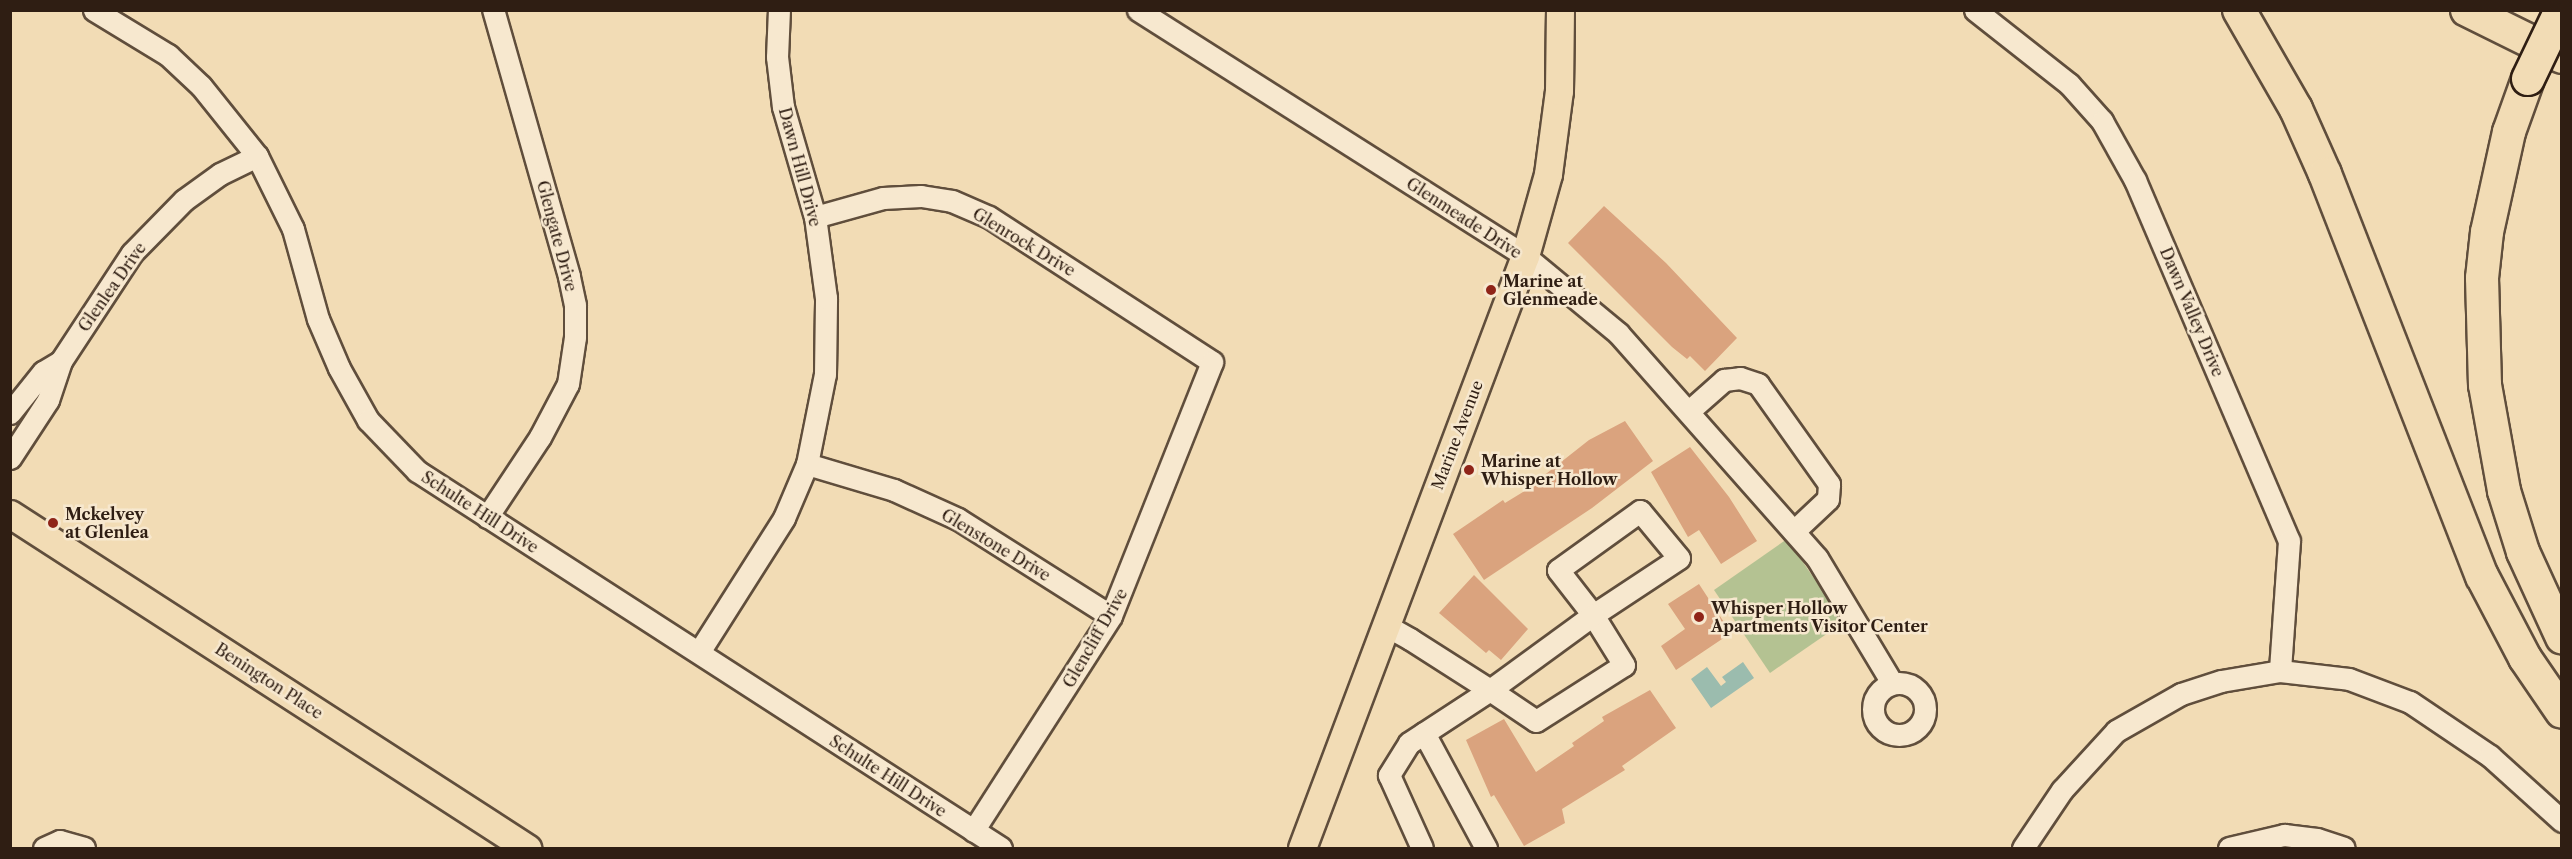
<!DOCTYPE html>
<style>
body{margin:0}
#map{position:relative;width:2572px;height:859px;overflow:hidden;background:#f2dcb5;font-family:"Libre Caslon Text",serif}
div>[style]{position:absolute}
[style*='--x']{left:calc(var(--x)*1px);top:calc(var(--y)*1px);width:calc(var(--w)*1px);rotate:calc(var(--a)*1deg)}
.green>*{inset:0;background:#b4c292}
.water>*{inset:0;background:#9bbcae}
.building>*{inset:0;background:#daa37e}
.roads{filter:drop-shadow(2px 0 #604e3c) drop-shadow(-2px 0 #604e3c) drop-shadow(0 2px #604e3c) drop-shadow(0 -2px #604e3c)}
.minor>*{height:21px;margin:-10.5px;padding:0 10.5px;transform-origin:10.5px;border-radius:10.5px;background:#f7e8cf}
.minor>.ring{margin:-10.5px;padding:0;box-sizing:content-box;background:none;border:21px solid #f7e8cf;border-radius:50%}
.major>*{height:27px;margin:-13.5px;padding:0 13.5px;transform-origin:13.5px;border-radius:13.5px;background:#f2dcb5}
.highway>*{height:32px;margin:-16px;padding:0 16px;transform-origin:16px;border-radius:16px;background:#f2dcb5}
.bridges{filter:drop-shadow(2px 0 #2f1e13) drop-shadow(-2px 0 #2f1e13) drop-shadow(0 2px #2f1e13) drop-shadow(0 -2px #2f1e13)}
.highway-bridge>*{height:32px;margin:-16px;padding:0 16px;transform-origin:16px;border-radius:16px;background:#f2dcb5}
.dots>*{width:16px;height:16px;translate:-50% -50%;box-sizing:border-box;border:3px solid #f7e8cf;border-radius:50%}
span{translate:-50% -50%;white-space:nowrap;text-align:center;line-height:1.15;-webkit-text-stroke:5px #f7e8cf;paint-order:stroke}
.street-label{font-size:16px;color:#2f1e13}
.poi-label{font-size:16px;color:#2f1e13;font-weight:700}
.left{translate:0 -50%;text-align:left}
.frame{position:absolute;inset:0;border:12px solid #2f1e13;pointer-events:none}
</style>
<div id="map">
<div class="green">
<i style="clip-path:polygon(1787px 539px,1844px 622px,1770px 673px,1714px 590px)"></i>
</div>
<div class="water">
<i style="clip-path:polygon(1743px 662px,1754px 678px,1711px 708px,1691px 679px,1707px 667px,1721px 686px,1726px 682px,1722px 677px)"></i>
</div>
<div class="building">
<i style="clip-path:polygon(1604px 206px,1666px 263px,1737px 338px,1705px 371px,1690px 356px,1687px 359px,1672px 347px,1568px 243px)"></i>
<i style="clip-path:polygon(1625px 421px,1653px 461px,1592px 508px,1484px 580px,1453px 534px,1503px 500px,1505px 503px,1523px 492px,1589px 440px)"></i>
<i style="clip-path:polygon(1690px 447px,1729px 497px,1757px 541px,1721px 564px,1699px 530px,1688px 537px,1651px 472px)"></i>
<i style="clip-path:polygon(1474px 575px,1528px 629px,1501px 660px,1489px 650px,1486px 653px,1439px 613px)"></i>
<i style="clip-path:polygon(1699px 584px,1731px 633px,1676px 670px,1661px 646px,1685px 629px,1668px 604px)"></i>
<i style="clip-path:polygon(1650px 690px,1676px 728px,1622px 766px,1625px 770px,1562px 809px,1565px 823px,1524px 846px,1494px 795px,1491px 797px,1466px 740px,1504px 719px,1536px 772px,1574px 746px,1572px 743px,1604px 721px,1602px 717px)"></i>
</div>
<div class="roads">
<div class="minor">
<i style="--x:94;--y:10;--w:87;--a:31.3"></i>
<i style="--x:168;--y:55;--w:45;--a:43.2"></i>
<i style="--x:201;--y:86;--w:90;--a:51.3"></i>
<i style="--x:257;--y:156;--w:81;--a:63.7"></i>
<i style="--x:293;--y:229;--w:93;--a:74.5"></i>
<i style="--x:318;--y:319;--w:53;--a:66.8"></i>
<i style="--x:339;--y:368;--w:60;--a:60.9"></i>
<i style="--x:368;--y:420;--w:71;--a:46.1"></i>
<i style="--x:417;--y:471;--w:695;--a:32.84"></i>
<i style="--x:1138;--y:10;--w:459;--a:32.4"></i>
<i style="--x:1525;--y:256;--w:121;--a:39.6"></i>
<i style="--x:1618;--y:333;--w:300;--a:48.5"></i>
<i style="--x:1817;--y:558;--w:146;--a:59"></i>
<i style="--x:1975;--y:10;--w:120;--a:38.2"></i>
<i style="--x:2069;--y:84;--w:50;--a:48.3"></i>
<i style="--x:2102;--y:121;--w:68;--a:60.8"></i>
<i style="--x:2135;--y:180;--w:392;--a:66.9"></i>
<i style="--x:2289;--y:541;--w:130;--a:94"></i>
<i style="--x:815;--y:217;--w:71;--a:-15.6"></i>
<i style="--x:883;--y:198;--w:38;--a:-3"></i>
<i style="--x:921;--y:196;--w:31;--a:9"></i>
<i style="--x:952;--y:201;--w:40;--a:23.4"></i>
<i style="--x:989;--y:217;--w:266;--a:33"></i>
<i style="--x:1212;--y:362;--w:273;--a:111.7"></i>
<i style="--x:1111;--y:616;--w:255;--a:122.7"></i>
<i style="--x:1689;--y:411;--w:47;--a:-41.5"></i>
<i style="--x:1724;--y:380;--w:16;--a:-7"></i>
<i style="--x:1740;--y:378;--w:19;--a:18"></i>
<i style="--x:1758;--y:384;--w:123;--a:54.6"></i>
<i style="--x:1829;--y:484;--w:15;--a:94"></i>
<i style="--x:1828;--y:499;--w:47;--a:136.7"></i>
<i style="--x:10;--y:413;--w:53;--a:-51.2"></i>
<i style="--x:43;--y:372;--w:21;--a:-31"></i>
<i style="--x:10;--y:458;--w:69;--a:-56.8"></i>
<i style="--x:48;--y:400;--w:41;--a:-71.6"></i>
<i style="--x:61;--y:361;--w:129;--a:-56.7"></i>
<i style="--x:132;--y:253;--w:74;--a:-45.5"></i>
<i style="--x:184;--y:200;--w:44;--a:-35.8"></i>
<i style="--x:220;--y:174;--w:41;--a:-25.9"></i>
<i style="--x:807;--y:464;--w:91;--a:16.6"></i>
<i style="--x:894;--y:490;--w:70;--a:24.4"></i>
<i style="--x:958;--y:519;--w:181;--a:32.4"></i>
<i style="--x:487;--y:517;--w:96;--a:-56.5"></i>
<i style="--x:540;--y:437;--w:60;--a:-62.2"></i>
<i style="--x:568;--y:384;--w:48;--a:-81.5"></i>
<i style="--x:575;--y:337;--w:32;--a:-90"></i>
<i style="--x:575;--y:305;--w:30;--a:-102"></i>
<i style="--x:569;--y:276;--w:277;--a:-105.9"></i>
<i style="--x:1385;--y:625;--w:29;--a:29"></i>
<i style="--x:1410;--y:639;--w:95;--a:32.5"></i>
<i style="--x:1490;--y:690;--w:55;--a:34"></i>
<i style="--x:1536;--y:721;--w:104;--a:-32.5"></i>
<i style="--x:1624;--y:665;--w:59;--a:-121.8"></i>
<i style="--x:1593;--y:615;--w:103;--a:-33.5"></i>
<i style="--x:1679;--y:558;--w:61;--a:-129.7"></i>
<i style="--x:1640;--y:511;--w:101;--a:144.3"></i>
<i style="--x:1558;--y:570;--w:57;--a:52.1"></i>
<i style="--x:1593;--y:615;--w:127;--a:143.9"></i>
<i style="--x:1490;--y:690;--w:97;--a:146.8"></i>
<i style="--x:1409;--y:743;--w:38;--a:122"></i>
<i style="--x:1389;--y:775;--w:80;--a:65.7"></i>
<i style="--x:699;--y:652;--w:159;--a:-57.6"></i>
<i style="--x:784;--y:518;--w:59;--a:-66.9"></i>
<i style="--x:807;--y:464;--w:92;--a:-78.7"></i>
<i style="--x:825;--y:374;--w:76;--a:-89.2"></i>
<i style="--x:826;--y:298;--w:82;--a:-97.7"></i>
<i style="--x:815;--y:217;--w:115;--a:-106.2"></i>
<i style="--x:783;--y:107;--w:50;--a:-96.8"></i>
<i style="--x:777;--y:57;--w:47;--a:-87.6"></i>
<i class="ring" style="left:1873px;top:683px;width:31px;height:31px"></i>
<i style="--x:1424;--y:733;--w:131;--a:61.7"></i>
<i style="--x:44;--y:848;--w:17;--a:-24"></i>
<i style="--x:60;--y:841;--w:25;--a:16"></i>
<i style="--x:2023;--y:848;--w:70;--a:-56.1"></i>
<i style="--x:2062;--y:790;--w:80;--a:-47.5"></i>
<i style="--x:2116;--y:731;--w:75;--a:-29.6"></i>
<i style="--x:2181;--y:694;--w:42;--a:-18"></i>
<i style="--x:2221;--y:681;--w:60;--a:-9.6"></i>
<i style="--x:2280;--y:671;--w:69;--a:6.6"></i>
<i style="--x:2349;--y:679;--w:65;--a:20.7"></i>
<i style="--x:2410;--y:702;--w:97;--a:34"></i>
<i style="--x:2490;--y:756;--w:97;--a:42.1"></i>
<i style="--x:2229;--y:848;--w:57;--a:-13.3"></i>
<i style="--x:2284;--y:835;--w:33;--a:7"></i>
<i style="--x:2317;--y:839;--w:28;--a:18"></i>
</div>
<div class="major">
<i style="--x:10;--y:514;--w:616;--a:32.86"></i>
<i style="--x:1302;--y:848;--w:633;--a:-69.36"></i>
<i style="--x:1525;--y:256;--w:85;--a:-74.3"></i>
<i style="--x:1548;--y:174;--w:84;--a:-82.5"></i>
<i style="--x:1559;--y:91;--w:81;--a:-89.3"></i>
</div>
<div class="highway">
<i style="--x:2239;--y:10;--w:114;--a:60.1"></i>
<i style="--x:2296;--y:109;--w:71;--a:66"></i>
<i style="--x:2325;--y:174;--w:432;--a:68.7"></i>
<i style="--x:2482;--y:576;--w:93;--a:62.3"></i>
<i style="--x:2525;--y:658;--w:65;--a:55.6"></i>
<i style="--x:2467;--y:10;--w:106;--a:26.3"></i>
<i style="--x:2528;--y:79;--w:56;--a:109.7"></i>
<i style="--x:2509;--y:132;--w:102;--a:102.4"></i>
<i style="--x:2487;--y:232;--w:46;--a:96.2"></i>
<i style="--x:2482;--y:278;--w:107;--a:88.4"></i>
<i style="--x:2485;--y:385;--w:108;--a:79.8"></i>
<i style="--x:2504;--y:491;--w:64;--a:72.7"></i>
<i style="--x:2523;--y:552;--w:94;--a:65.4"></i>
</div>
</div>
<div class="bridges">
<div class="highway-bridge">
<i style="--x:2528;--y:79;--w:76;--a:-64.4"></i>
</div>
</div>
<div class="dots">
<i style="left:1491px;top:290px;background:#8f2418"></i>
<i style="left:1469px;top:470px;background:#8f2418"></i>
<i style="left:53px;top:523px;background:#8f2418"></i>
<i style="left:1699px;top:617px;background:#8f2418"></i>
</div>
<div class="street-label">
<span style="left:800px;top:167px;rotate:75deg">Dawn Hill Drive</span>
<span style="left:1464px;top:218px;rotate:33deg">Glenmeade Drive</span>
<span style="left:557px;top:236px;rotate:75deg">Glengate Drive</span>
<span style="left:1024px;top:242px;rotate:31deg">Glenrock Drive</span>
<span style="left:112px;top:287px;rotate:-55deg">Glenlea Drive</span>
<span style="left:2192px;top:312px;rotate:67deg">Dawn Valley Drive</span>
<span style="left:1457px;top:435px;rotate:-69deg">Marine Avenue</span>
<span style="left:480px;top:512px;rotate:33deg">Schulte Hill Drive</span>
<span style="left:996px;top:545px;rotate:31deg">Glenstone Drive</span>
<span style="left:1095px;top:638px;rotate:-60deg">Glencliff Drive</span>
<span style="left:269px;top:681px;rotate:33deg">Benington Place</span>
<span style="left:888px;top:776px;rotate:33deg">Schulte Hill Drive</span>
</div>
<div class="poi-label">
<span class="left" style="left:1503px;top:290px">Marine at<br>Glenmeade</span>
<span class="left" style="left:1481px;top:470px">Marine at<br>Whisper Hollow</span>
<span class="left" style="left:65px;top:523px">Mckelvey<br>at Glenlea</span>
<span class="left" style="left:1711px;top:617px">Whisper Hollow<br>Apartments Visitor Center</span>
</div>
<div class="frame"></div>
</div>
